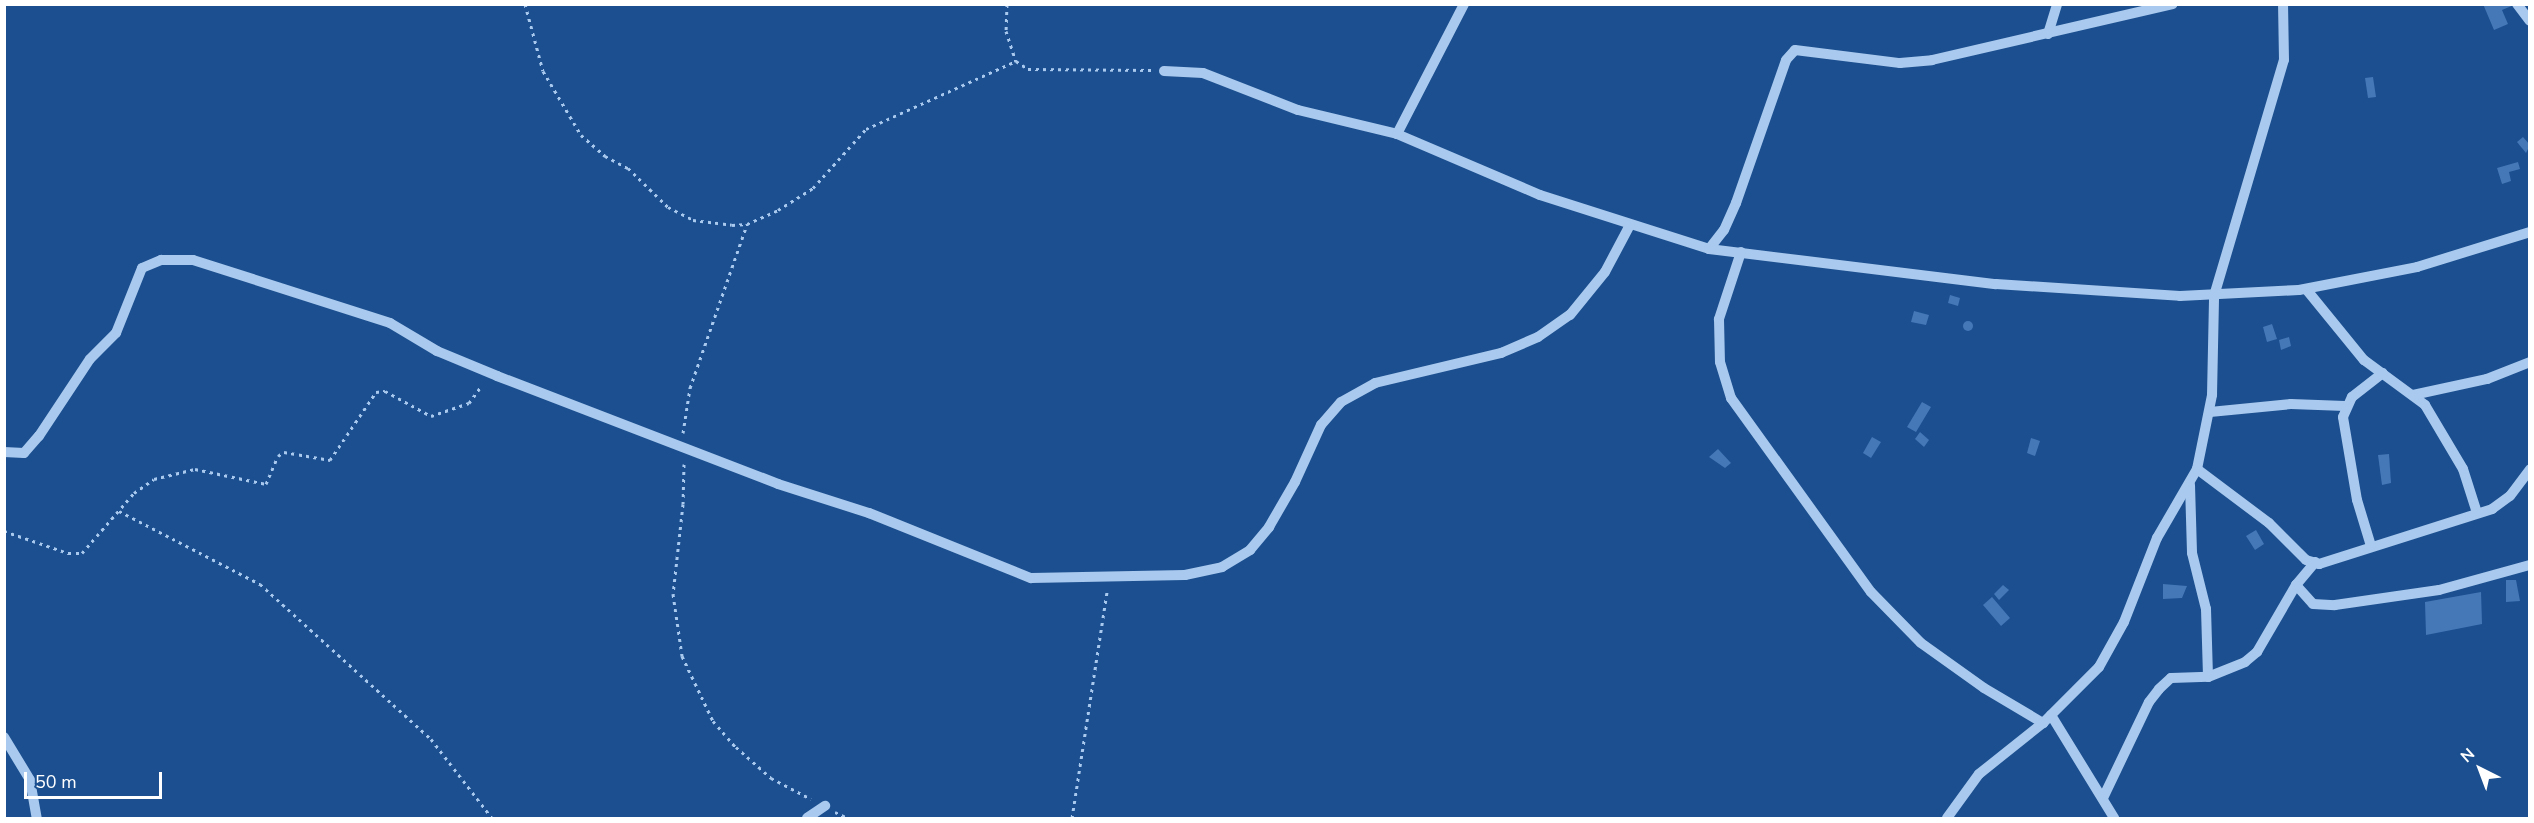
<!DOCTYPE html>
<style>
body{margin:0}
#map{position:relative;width:2534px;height:823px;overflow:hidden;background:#1b4f8f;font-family:"Nunito Sans",sans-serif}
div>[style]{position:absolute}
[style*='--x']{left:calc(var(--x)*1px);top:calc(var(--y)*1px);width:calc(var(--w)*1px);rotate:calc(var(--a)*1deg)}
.building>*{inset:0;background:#4478b7}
.round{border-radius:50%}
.path>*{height:3px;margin-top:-1.5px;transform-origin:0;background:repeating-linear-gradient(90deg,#a9c9ee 0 3px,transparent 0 7.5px)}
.minor>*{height:10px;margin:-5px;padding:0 5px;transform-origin:5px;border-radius:5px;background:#a9c9ee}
span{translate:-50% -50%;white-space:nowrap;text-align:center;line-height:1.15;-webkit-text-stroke:5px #1b4f8f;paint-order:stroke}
.frame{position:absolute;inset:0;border:6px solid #fff;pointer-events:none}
.north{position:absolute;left:2450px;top:739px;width:60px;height:60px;-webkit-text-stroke:4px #1b4f8f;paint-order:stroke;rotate:318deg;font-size:16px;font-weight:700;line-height:24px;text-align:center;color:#fff}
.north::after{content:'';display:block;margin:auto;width:21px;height:27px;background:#fff;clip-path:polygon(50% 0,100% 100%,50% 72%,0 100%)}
.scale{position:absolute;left:24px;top:772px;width:138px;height:27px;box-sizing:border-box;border:3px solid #fff;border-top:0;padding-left:8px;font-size:18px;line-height:21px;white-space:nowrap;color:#fff;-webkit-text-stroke:4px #1b4f8f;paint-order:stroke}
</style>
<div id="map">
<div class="building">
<i style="clip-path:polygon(2483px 4px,2514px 5px,2502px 10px,2508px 24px,2494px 30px)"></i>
<i style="clip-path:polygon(2373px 77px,2376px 97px,2368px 98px,2365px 78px)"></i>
<i style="clip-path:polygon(2523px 137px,2530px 145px,2526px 153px,2517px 142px)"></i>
<i style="clip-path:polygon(2518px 162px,2520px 169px,2509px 172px,2511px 181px,2502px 184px,2497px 168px)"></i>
<i style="clip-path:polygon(1950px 295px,1960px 298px,1958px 306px,1948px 303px)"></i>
<i style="clip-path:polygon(1914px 311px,1929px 315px,1926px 325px,1911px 322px)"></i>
<i class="round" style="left:1963px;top:321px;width:10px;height:10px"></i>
<i style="clip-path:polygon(2272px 324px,2277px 339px,2267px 342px,2263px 327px)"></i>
<i style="clip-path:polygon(2289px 337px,2291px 346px,2281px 350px,2279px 340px)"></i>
<i style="clip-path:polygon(1922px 402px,1931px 407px,1916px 432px,1907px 427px)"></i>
<i style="clip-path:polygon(1920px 432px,1929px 440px,1924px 447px,1915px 439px)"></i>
<i style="clip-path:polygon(1872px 437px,1881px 442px,1871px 458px,1863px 453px)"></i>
<i style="clip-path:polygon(2031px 438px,2040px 441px,2035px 456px,2027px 453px)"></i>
<i style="clip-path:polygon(1718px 449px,1731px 463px,1725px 468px,1709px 457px)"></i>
<i style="clip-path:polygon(2389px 454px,2391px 483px,2382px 485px,2378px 455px)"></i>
<i style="clip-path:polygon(2256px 530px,2264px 544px,2255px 550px,2246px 536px)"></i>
<i style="clip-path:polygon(2506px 580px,2516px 580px,2520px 601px,2506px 602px)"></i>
<i style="clip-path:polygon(2163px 584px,2187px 586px,2182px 598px,2163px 599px)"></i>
<i style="clip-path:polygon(2003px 585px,2009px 590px,1999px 600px,1994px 594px)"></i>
<i style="clip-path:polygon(2481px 592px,2482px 624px,2426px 635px,2425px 602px)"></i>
<i style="clip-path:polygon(1992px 597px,2010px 618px,2001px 626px,1983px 605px)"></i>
</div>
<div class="path">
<i style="--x:525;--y:4;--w:69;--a:75"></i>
<i style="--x:543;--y:71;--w:74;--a:59.3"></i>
<i style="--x:581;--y:135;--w:32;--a:41"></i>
<i style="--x:605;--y:156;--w:26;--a:28"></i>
<i style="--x:628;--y:168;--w:56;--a:44.3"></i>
<i style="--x:668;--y:207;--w:28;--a:27"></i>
<i style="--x:693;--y:220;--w:39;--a:7"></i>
<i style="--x:732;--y:225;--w:15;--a:-4"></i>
<i style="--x:747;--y:224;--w:34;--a:-24"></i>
<i style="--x:778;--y:210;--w:41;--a:-32.2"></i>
<i style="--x:813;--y:188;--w:79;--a:-48.1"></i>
<i style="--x:866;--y:129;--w:165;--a:-24.4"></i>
<i style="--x:1007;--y:4;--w:27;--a:92"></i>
<i style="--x:1006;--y:31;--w:32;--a:72"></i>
<i style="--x:1016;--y:61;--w:14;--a:34"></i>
<i style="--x:1028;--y:69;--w:124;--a:0.5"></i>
<i style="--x:683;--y:433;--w:46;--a:-81.2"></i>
<i style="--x:690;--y:388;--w:174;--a:-70.8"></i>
<i style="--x:684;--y:464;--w:40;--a:91.4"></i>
<i style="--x:683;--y:504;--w:91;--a:96.3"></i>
<i style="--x:673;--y:594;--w:63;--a:81.7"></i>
<i style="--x:682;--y:656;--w:72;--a:64.5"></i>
<i style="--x:713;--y:721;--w:35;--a:49"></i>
<i style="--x:736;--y:747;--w:47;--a:41.5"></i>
<i style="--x:771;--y:778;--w:45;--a:27.7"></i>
<i style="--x:119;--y:511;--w:159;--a:27.4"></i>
<i style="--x:260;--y:584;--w:231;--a:42.2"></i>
<i style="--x:431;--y:739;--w:100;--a:52.3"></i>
<i style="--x:4;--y:531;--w:68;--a:19"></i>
<i style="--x:68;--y:553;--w:14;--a:0"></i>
<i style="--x:82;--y:553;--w:79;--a:-49.1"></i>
<i style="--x:134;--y:493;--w:24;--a:-35"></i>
<i style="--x:154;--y:479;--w:42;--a:-13.7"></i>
<i style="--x:195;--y:469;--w:73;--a:11.9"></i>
<i style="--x:266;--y:484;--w:30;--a:-67"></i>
<i style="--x:278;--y:456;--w:7;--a:-34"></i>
<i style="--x:284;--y:452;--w:47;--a:9.9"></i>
<i style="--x:330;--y:460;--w:82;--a:-55.9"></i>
<i style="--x:376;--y:392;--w:9;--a:-6"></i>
<i style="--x:385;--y:391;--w:52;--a:28.5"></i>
<i style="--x:431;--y:416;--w:40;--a:-18.9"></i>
<i style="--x:469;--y:403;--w:22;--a:-54"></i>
<i style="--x:835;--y:812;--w:14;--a:25"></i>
<i style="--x:1072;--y:818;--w:230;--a:-81.2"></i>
</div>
<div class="minor">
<i style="--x:2517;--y:4;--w:21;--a:53"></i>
<i style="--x:2048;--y:34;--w:31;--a:-73"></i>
<i style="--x:1164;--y:71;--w:39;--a:3"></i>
<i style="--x:1203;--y:73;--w:102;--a:21.3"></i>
<i style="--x:1298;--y:110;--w:102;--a:13.6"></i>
<i style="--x:1397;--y:134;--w:155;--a:23.1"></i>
<i style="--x:1540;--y:195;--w:177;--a:17.7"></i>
<i style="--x:1709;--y:249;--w:289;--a:7"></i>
<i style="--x:1996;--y:284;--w:184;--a:3.7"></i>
<i style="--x:2180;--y:296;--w:119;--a:-2.9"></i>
<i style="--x:2299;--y:290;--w:120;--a:-11"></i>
<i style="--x:2417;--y:267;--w:118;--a:-17.2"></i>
<i style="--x:1397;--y:134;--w:146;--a:-62.7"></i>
<i style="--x:1709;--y:249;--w:24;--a:-52"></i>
<i style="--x:1724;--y:230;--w:30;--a:-66"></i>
<i style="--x:1736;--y:203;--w:151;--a:-70.7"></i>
<i style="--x:1786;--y:60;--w:13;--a:-48"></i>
<i style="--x:1795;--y:50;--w:106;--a:7.1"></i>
<i style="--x:1900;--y:63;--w:32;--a:-5"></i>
<i style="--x:1932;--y:60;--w:247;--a:-13.1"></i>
<i style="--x:1741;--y:252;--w:71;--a:108.2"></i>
<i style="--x:1719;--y:319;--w:43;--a:88.7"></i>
<i style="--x:1720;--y:362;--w:38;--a:73"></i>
<i style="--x:1731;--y:398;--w:239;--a:54.2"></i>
<i style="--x:1871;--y:592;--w:71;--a:45.6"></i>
<i style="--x:1921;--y:643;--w:77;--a:35.5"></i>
<i style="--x:1984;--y:688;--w:69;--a:30.7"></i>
<i style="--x:2306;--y:289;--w:92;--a:50.8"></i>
<i style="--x:2364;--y:360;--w:76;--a:36.4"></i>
<i style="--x:2425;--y:405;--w:74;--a:59.3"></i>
<i style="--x:2463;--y:469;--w:46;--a:72.3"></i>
<i style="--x:2413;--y:395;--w:76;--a:-12.2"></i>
<i style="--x:2487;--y:379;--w:46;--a:-21.6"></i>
<i style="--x:2210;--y:412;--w:81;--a:-5.6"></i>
<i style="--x:2291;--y:404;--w:54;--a:2.1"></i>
<i style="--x:4;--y:452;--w:20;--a:3"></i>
<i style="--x:24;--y:453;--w:23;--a:-49"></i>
<i style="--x:39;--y:436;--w:92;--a:-56.5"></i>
<i style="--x:90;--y:359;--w:37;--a:-45"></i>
<i style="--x:116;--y:333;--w:70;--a:-68.2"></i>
<i style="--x:142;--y:268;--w:21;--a:-23"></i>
<i style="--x:161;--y:260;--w:32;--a:0"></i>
<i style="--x:193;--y:260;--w:207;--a:17.7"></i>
<i style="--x:390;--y:323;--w:55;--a:30.8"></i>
<i style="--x:437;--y:351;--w:65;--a:22.6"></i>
<i style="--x:497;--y:376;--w:301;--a:21"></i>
<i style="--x:778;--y:484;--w:96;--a:17.7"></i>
<i style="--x:869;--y:513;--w:175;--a:21.9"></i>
<i style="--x:1031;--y:578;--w:154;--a:-1.1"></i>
<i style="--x:1185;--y:575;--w:38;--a:-12"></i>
<i style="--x:1222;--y:567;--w:33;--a:-31"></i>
<i style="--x:1250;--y:550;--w:30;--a:-50"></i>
<i style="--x:1269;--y:527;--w:52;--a:-60"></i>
<i style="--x:1295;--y:482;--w:63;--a:-65.5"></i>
<i style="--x:1321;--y:425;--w:30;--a:-49"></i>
<i style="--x:1341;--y:402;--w:39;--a:-29"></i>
<i style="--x:1375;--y:383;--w:130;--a:-13.4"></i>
<i style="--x:1501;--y:353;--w:40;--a:-23.4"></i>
<i style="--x:1538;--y:337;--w:39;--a:-35"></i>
<i style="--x:1570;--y:315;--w:55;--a:-50.9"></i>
<i style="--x:1605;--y:272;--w:53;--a:-62"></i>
<i style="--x:2197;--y:469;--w:90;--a:36.9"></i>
<i style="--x:2269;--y:523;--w:52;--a:45"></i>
<i style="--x:2306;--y:560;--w:14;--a:17"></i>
<i style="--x:2319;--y:564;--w:182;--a:-17.6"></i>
<i style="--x:2492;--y:509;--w:22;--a:-36"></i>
<i style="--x:2510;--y:496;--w:34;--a:-53"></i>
<i style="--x:2190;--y:485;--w:68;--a:88.3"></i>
<i style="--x:2192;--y:553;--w:58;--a:76"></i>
<i style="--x:2206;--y:609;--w:68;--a:88.3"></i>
<i style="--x:2371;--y:546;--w:48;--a:-106.9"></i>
<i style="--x:2357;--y:500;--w:84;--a:-99.6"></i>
<i style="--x:2343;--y:417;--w:22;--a:-66"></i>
<i style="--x:2352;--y:397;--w:39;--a:-38"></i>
<i style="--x:2296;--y:585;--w:25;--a:48"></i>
<i style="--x:2313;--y:604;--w:22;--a:3"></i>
<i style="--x:2335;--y:605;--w:105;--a:-8.2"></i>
<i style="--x:2439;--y:590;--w:94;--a:-15.4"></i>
<i style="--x:2051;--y:715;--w:121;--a:58.5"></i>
<i style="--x:4;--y:737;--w:50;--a:58.8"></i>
<i style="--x:30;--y:780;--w:39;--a:80"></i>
<i style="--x:2103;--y:798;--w:106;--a:-64.4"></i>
<i style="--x:2149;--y:702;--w:16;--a:-52"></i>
<i style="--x:2159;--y:689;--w:16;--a:-43"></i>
<i style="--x:2171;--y:678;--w:37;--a:-2"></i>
<i style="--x:2208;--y:677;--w:40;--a:-22"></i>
<i style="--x:2245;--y:662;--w:16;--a:-40"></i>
<i style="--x:2257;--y:652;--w:78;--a:-59.8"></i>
<i style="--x:2296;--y:585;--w:30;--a:-50"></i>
<i style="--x:807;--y:818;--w:22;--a:-34"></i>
<i style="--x:1947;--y:818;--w:54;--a:-54"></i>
<i style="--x:1979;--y:774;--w:82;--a:-38.6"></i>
<i style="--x:2043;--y:723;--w:79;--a:-45"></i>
<i style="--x:2099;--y:667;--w:51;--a:-60.9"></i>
<i style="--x:2124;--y:622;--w:90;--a:-68.6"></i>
<i style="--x:2157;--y:538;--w:80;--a:-59.9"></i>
<i style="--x:2197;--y:469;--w:76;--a:-78.5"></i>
<i style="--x:2212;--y:395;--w:99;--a:-88.8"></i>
<i style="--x:2214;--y:296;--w:246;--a:-73.5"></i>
<i style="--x:2284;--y:60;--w:56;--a:-91"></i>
</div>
<div class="frame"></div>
<div class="north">N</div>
<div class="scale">50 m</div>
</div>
